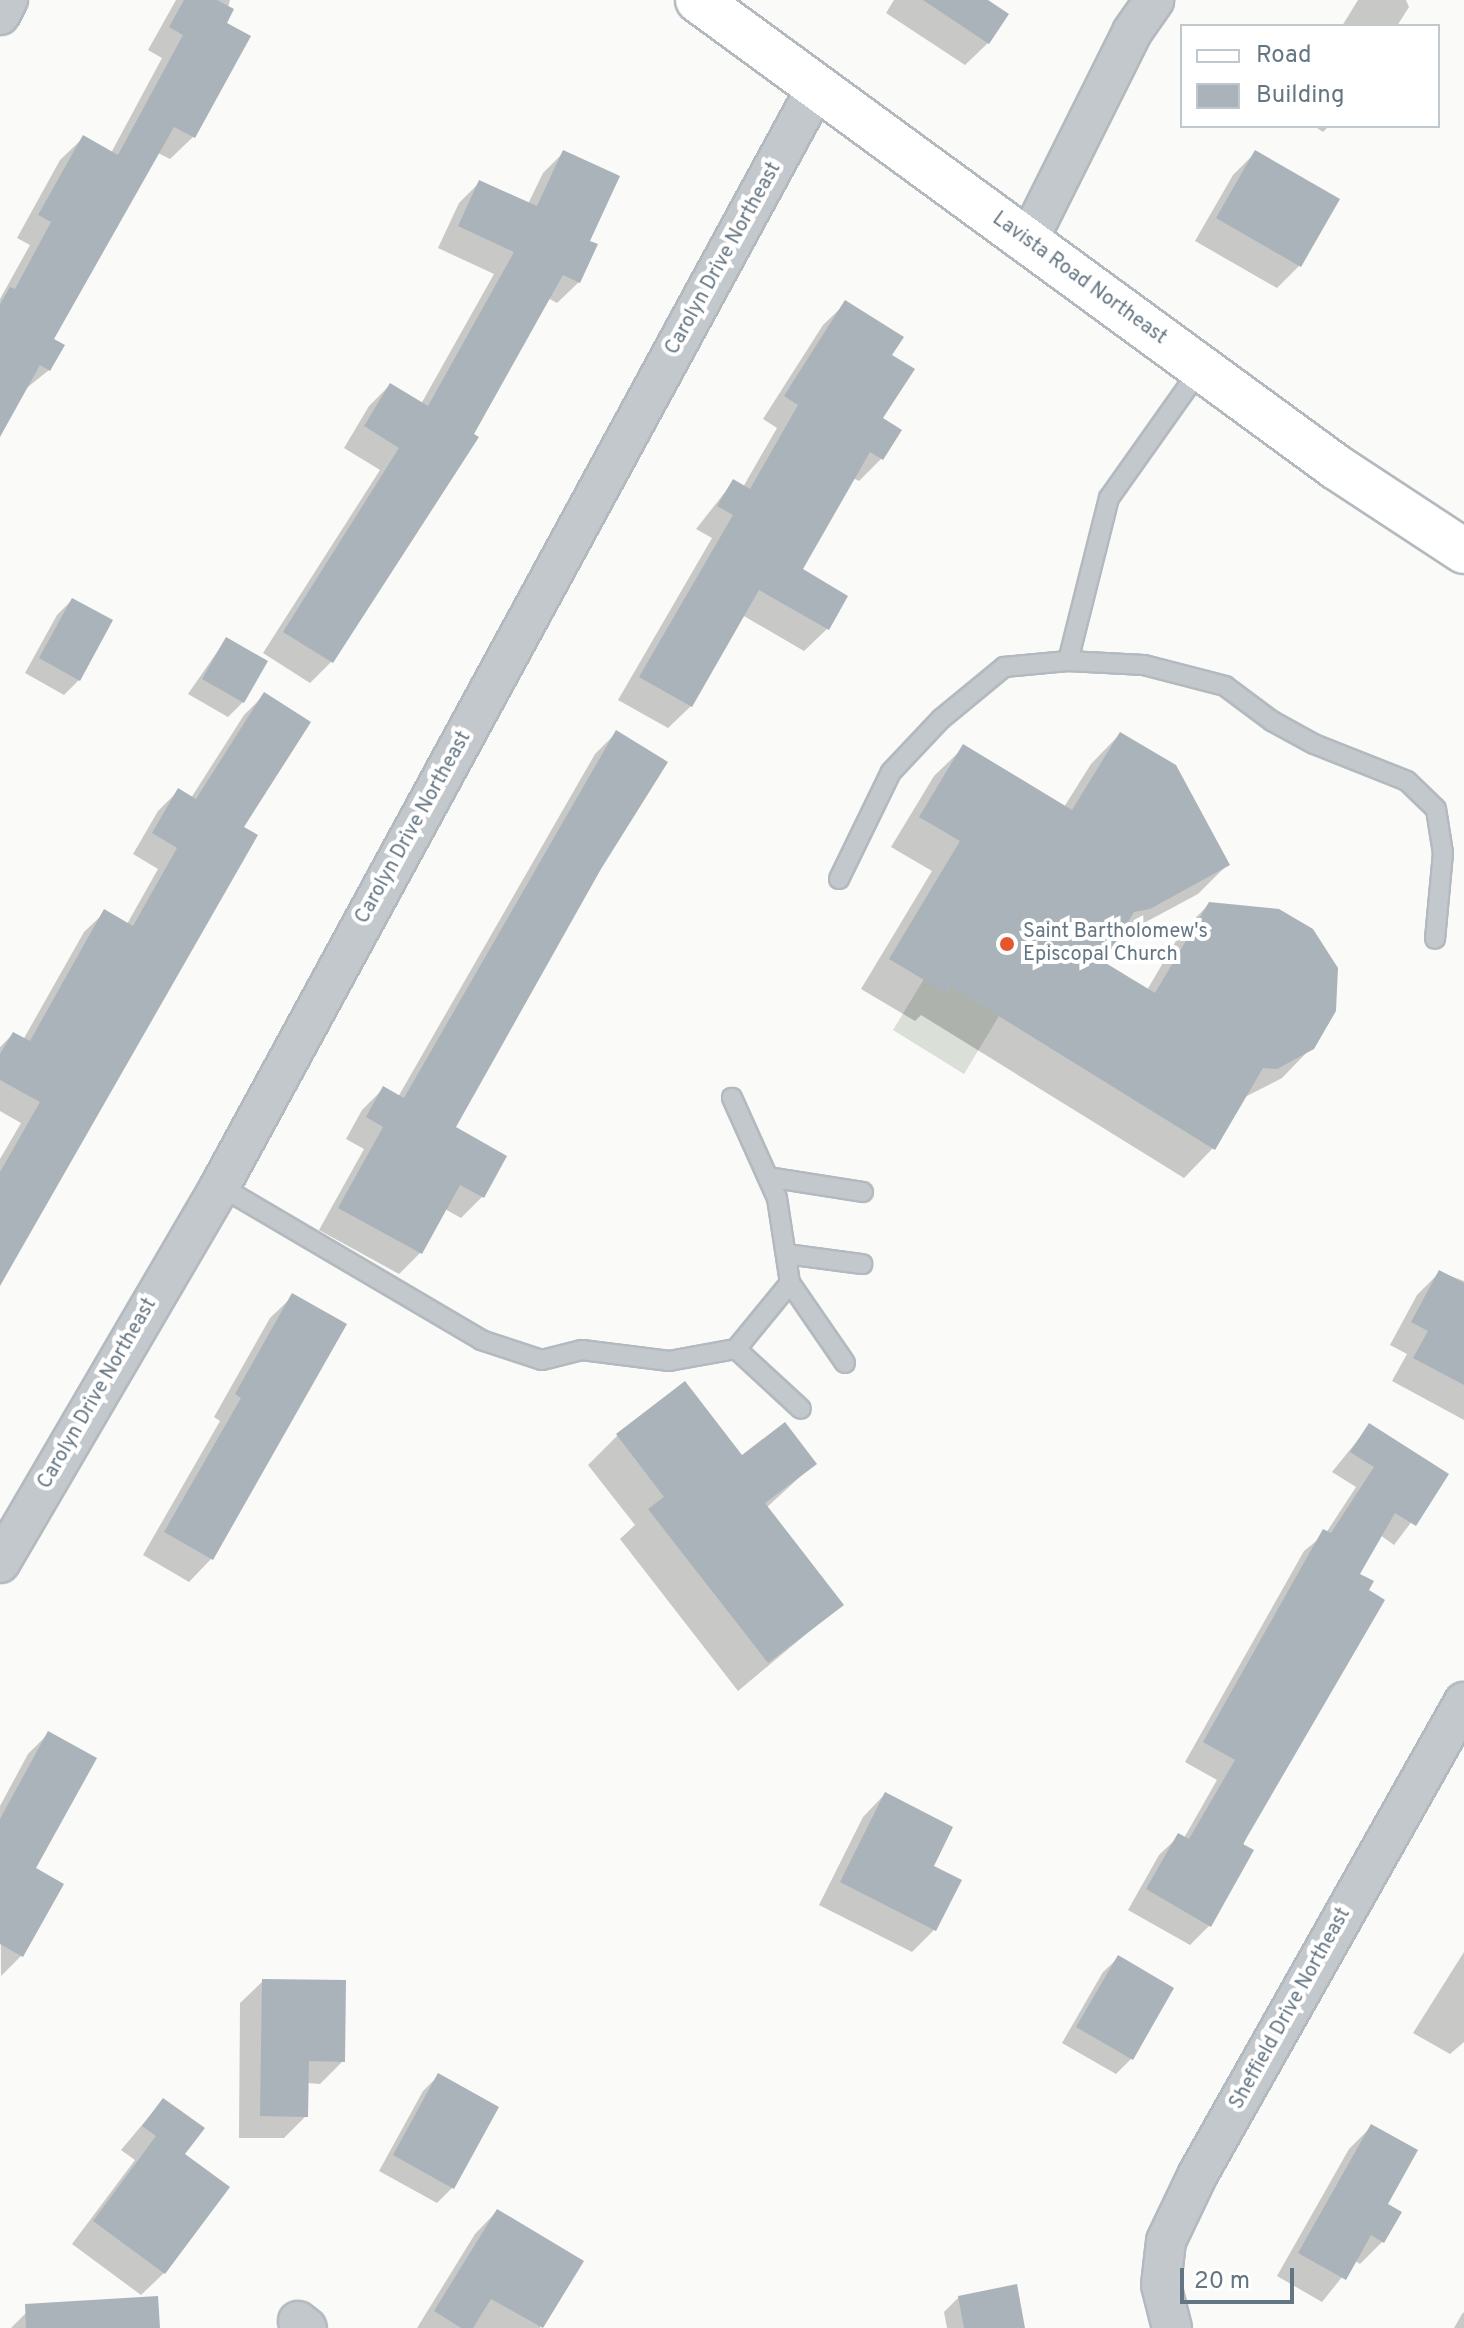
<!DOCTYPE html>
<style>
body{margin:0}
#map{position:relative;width:1464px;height:2328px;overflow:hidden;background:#fafaf8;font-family:Overpass,sans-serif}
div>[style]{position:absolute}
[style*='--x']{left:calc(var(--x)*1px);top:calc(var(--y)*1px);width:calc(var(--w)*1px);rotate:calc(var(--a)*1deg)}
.green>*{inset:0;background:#dadfd7}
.shadow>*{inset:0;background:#0003}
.building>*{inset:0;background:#aab3b9}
.roads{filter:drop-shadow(2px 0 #b3babf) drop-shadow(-2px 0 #b3babf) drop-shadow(0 2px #b3babf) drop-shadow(0 -2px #b3babf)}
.lane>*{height:18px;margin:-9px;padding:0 9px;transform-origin:9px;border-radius:9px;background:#c3c8cc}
.street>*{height:38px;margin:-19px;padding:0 19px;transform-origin:19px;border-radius:19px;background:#c3c8cc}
.secondary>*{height:44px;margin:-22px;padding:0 22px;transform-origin:22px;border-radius:22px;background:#fff}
.dots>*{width:22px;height:22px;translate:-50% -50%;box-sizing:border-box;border:4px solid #fff;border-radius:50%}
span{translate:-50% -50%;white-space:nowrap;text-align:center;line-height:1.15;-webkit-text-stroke:8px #fff;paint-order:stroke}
.street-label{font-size:20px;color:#657683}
.poi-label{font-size:20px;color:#657683}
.left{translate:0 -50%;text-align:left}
.legend{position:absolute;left:1180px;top:24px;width:260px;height:104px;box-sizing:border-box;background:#fff;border:2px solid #c1c8cd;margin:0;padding:10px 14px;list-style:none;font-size:24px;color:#657683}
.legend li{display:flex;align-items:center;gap:16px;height:40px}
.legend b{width:40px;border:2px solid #c1c8cd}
.scale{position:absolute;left:1180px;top:2268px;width:114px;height:36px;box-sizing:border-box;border:4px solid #657683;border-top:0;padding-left:10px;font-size:24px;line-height:28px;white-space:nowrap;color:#657683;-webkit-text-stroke:6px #fff;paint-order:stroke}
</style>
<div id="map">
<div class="green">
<i style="clip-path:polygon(960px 970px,999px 1016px,964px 1074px,893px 1030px,924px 979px,946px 993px)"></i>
</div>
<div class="shadow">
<i style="clip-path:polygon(176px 0,230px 0,193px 137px,170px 159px,158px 153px,52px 340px,49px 370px,23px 391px,0 424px,0 299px,30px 245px,17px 238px,60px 160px,83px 138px,111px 153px,162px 58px,148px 50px)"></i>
<i style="clip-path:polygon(894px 0,985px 0,988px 43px,965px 65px,886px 13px)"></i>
<i style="clip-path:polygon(1358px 0,1406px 0,1409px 7px,1397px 26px,1342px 26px)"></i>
<i style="clip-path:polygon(1314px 126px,1329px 126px,1323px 132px)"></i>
<i style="clip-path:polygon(564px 152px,588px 242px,579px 282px,557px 303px,548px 298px,331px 662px,310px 683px,263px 653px,380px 470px,344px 448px,369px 406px,390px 385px,421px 404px,494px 274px,438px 248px,459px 203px,480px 182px,528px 204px,543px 173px)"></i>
<i style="clip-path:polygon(1255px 153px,1299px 266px,1277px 288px,1195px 241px,1233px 175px)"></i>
<i style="clip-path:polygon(846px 303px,890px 356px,880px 418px,881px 459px,859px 481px,853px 478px,800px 570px,827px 629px,804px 651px,742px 615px,691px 706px,668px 728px,618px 700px,712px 538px,696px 529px,733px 482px,743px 487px,777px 428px,763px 419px,823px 325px)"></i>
<i style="clip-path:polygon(72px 600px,79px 680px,64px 695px,25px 673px,57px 615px)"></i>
<i style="clip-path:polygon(226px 639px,243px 702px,228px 717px,188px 694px)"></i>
<i style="clip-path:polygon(264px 695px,242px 827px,256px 835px,0 1283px,0 1159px,21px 1123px,0 1111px,0 1047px,13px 1034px,23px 1040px,84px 932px,105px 912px,127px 924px,158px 869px,133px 854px,158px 811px,178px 791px,191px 798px,244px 715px)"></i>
<i style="clip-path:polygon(617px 732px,599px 868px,453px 1128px,482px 1197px,461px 1218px,445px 1209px,420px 1253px,399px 1274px,319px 1230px,364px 1149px,346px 1139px,362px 1110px,384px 1088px,398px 1097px,595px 754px)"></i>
<i style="clip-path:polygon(1120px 734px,1227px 865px,1198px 894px,1116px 938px,1102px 963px,1147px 990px,1180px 934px,1209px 904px,1312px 1047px,1282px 1078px,1245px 1097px,1213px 1148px,1184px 1178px,921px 1015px,915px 1021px,861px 989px,932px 871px,891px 847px,934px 776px,964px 747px,1064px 807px,1091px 764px)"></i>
<i style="clip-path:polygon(1440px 1272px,1464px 1281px,1464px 1420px,1392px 1381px,1407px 1354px,1390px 1345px,1417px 1295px)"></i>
<i style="clip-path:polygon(293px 1296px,211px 1559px,189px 1582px,143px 1555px,220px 1421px,214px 1417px,270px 1318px)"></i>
<i style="clip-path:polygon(1370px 1425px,1447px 1475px,1394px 1545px,1380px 1535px,1357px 1575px,1209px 1926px,1190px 1945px,1128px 1910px,1159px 1855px,1179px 1836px,1184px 1838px,1217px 1780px,1185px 1762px,1304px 1551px,1326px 1533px,1356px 1487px,1332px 1472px)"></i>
<i style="clip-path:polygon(617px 1436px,742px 1458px,814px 1464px,766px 1508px,841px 1605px,738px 1691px,620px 1539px,635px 1525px,588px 1465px)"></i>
<i style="clip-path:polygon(48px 1734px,21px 1956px,1px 1976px,0 1806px,28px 1754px)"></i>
<i style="clip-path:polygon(885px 1794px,931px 1867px,934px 1930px,912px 1952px,819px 1905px,863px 1817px)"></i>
<i style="clip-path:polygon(1464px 1952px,1464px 2042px,1450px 2054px,1413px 2033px)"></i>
<i style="clip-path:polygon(1118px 1958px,1131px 2059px,1116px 2074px,1062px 2043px,1103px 1972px)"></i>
<i style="clip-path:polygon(263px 1981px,343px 2061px,320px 2084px,307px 2083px,306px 2116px,284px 2138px,239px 2138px,240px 2003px)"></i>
<i style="clip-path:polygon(438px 2076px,452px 2188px,437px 2203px,379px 2171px,423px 2091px)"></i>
<i style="clip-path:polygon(163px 2100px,182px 2155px,164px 2273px,141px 2295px,72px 2244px,135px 2160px,121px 2150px)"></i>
<i style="clip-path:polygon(1372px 2126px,1385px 2205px,1383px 2241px,1360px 2264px,1355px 2261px,1322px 2302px,1277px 2276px,1349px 2149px)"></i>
<i style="clip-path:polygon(497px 2211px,581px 2262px,540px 2328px,417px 2328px,475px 2234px)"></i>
<i style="clip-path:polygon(959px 2297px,1023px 2328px,947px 2328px,944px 2312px)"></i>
<i style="clip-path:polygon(34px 2305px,159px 2328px,11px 2328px)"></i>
<i style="clip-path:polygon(1464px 2312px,1464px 2328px,1454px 2328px,1462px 2314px)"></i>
</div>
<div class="building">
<i style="clip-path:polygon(184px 0,217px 0,234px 9px,227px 23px,251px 36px,195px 138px,174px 127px,54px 339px,65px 345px,50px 371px,40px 365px,0 437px,0 304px,10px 287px,15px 289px,51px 222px,38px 215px,83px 135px,118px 155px,183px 35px,169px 27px)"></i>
<i style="clip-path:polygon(923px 0,988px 0,1009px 14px,989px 44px)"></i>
<i style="clip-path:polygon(563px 150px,620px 176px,590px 241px,598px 244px,580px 283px,563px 275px,474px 434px,479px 437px,333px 663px,283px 632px,399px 448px,364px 426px,390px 383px,428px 406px,514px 252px,458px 226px,479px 180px,537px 206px)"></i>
<i style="clip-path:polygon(1255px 150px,1340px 199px,1301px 267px,1216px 218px)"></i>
<i style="clip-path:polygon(845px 300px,904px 337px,892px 355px,915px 369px,883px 418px,902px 430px,883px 460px,870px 452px,803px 569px,848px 596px,829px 630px,759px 590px,692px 707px,639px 677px,733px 515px,717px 506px,733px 479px,750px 489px,798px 405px,784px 396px)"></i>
<i style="clip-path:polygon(72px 598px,113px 620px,80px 681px,39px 658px)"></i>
<i style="clip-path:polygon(226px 637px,268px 661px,244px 703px,202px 679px)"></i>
<i style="clip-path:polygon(264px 692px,311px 722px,244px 827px,258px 835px,0 1286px,0 1172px,40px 1102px,0 1080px,0 1054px,13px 1032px,30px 1041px,104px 909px,133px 926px,177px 848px,152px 833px,178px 788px,196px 799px)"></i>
<i style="clip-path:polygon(616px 730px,668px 762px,601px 869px,456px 1127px,507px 1156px,484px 1198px,460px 1185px,422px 1254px,338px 1208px,383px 1127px,366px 1117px,383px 1086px,404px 1098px)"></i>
<i style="clip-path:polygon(1120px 732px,1176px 765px,1230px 865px,1150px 909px,1134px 912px,1104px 962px,1155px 993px,1209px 902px,1279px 909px,1313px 929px,1338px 968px,1336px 1011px,1314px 1049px,1277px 1069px,1263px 1068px,1215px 1150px,950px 986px,946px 993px,889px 959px,960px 841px,919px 817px,963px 744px,1072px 810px)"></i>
<i style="clip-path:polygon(1439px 1270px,1464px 1283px,1464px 1385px,1413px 1358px,1428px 1331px,1411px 1322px)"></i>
<i style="clip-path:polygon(292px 1293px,347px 1324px,213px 1560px,164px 1532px,241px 1398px,235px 1394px)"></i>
<i style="clip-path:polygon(685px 1381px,742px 1455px,785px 1422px,817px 1464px,765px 1503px,844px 1605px,768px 1663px,648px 1509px,664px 1497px,616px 1434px)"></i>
<i style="clip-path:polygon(1369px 1423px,1449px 1474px,1416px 1526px,1395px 1513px,1360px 1574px,1374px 1581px,1369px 1590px,1385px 1600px,1243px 1844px,1254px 1850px,1211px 1927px,1146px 1889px,1178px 1833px,1189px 1839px,1235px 1760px,1203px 1742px,1323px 1529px,1331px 1533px,1374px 1467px,1350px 1452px)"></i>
<i style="clip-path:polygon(48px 1731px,97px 1758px,36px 1868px,64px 1884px,23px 1957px,0 1944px,0 1819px)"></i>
<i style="clip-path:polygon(885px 1792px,953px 1827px,934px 1866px,962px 1880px,936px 1931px,840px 1882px)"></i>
<i style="clip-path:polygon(1118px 1955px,1174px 1988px,1133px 2060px,1076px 2027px)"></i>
<i style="clip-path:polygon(262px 1979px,346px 1980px,345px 2062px,309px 2061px,308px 2117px,260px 2116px)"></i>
<i style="clip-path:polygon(438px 2073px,499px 2107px,454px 2189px,393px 2155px)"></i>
<i style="clip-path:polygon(163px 2098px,205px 2128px,185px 2154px,230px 2187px,165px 2274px,93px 2221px,156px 2136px,142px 2126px)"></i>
<i style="clip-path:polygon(1371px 2124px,1418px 2150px,1388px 2204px,1402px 2212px,1384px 2243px,1371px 2235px,1346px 2280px,1298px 2253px)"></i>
<i style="clip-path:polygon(497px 2209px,584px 2261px,543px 2328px,491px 2299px,473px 2328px,461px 2328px,434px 2311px)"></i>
<i style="clip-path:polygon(1017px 2284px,1025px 2328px,964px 2328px,958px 2296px)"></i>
<i style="clip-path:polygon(158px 2296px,160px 2328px,26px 2328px,25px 2304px)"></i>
</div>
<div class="roads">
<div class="lane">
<i style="--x:1068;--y:661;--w:76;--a:3"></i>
<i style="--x:1144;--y:665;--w:84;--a:14.5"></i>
<i style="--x:1225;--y:686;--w:59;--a:36.7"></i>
<i style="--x:1272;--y:721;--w:48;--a:28.7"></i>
<i style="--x:1314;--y:744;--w:100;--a:21.7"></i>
<i style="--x:1407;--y:781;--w:40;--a:44"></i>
<i style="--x:1436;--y:809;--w:45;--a:81"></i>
<i style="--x:1443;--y:853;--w:86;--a:95.3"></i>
<i style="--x:839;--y:879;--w:119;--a:-64.1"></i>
<i style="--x:891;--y:772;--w:73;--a:-46.7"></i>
<i style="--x:941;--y:719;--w:82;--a:-39.5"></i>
<i style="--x:1004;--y:667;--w:64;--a:-5.4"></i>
<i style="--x:1068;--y:661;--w:168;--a:-75.9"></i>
<i style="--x:1109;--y:498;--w:159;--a:-54.7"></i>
<i style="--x:768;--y:1177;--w:96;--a:9"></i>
<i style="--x:220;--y:1186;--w:303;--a:30.5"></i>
<i style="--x:481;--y:1340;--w:64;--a:18.2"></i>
<i style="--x:542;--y:1360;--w:41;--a:-14"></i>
<i style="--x:582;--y:1350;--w:88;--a:7.2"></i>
<i style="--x:669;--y:1361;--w:68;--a:-10.2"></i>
<i style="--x:736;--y:1349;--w:85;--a:-50.7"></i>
<i style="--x:790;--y:1283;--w:86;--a:-98.7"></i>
<i style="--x:777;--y:1198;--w:110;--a:-114.2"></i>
<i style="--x:786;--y:1254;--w:77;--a:7.5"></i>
<i style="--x:790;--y:1283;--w:97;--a:55.5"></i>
<i style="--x:736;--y:1349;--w:88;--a:42.7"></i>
</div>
<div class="street">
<i style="--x:0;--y:15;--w:17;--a:-62"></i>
<i style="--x:1028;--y:241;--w:233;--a:-63.5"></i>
<i style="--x:1132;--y:32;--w:39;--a:-55"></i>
<i style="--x:0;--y:1563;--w:436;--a:-59.7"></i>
<i style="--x:220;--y:1186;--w:1251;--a:-61.49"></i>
<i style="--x:298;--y:2321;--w:11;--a:38"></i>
<i style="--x:1172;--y:2328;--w:44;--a:-104.3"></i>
<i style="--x:1161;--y:2285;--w:44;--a:-83.5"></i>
<i style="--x:1166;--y:2241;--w:74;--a:-64.5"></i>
<i style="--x:1198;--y:2174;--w:542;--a:-60.6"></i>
</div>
<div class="secondary">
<i style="--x:698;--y:0;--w:791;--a:36.2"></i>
<i style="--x:1336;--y:467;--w:153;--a:33.3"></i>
</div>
</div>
<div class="dots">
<i style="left:1007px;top:944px;background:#e4572e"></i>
</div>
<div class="street-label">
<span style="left:724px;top:259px;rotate:-61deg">Carolyn Drive Northeast</span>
<span style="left:1079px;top:279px;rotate:36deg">Lavista Road Northeast</span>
<span style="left:414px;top:828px;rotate:-61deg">Carolyn Drive Northeast</span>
<span style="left:98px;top:1394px;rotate:-60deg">Carolyn Drive Northeast</span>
<span style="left:1291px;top:2009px;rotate:-61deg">Sheffield Drive Northeast</span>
</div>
<div class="poi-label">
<span class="left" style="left:1023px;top:944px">Saint Bartholomew's<br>Episcopal Church</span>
</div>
<ul class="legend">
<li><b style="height:10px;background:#fff"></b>Road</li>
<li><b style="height:22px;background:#aab3b9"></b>Building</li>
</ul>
<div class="scale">20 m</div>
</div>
